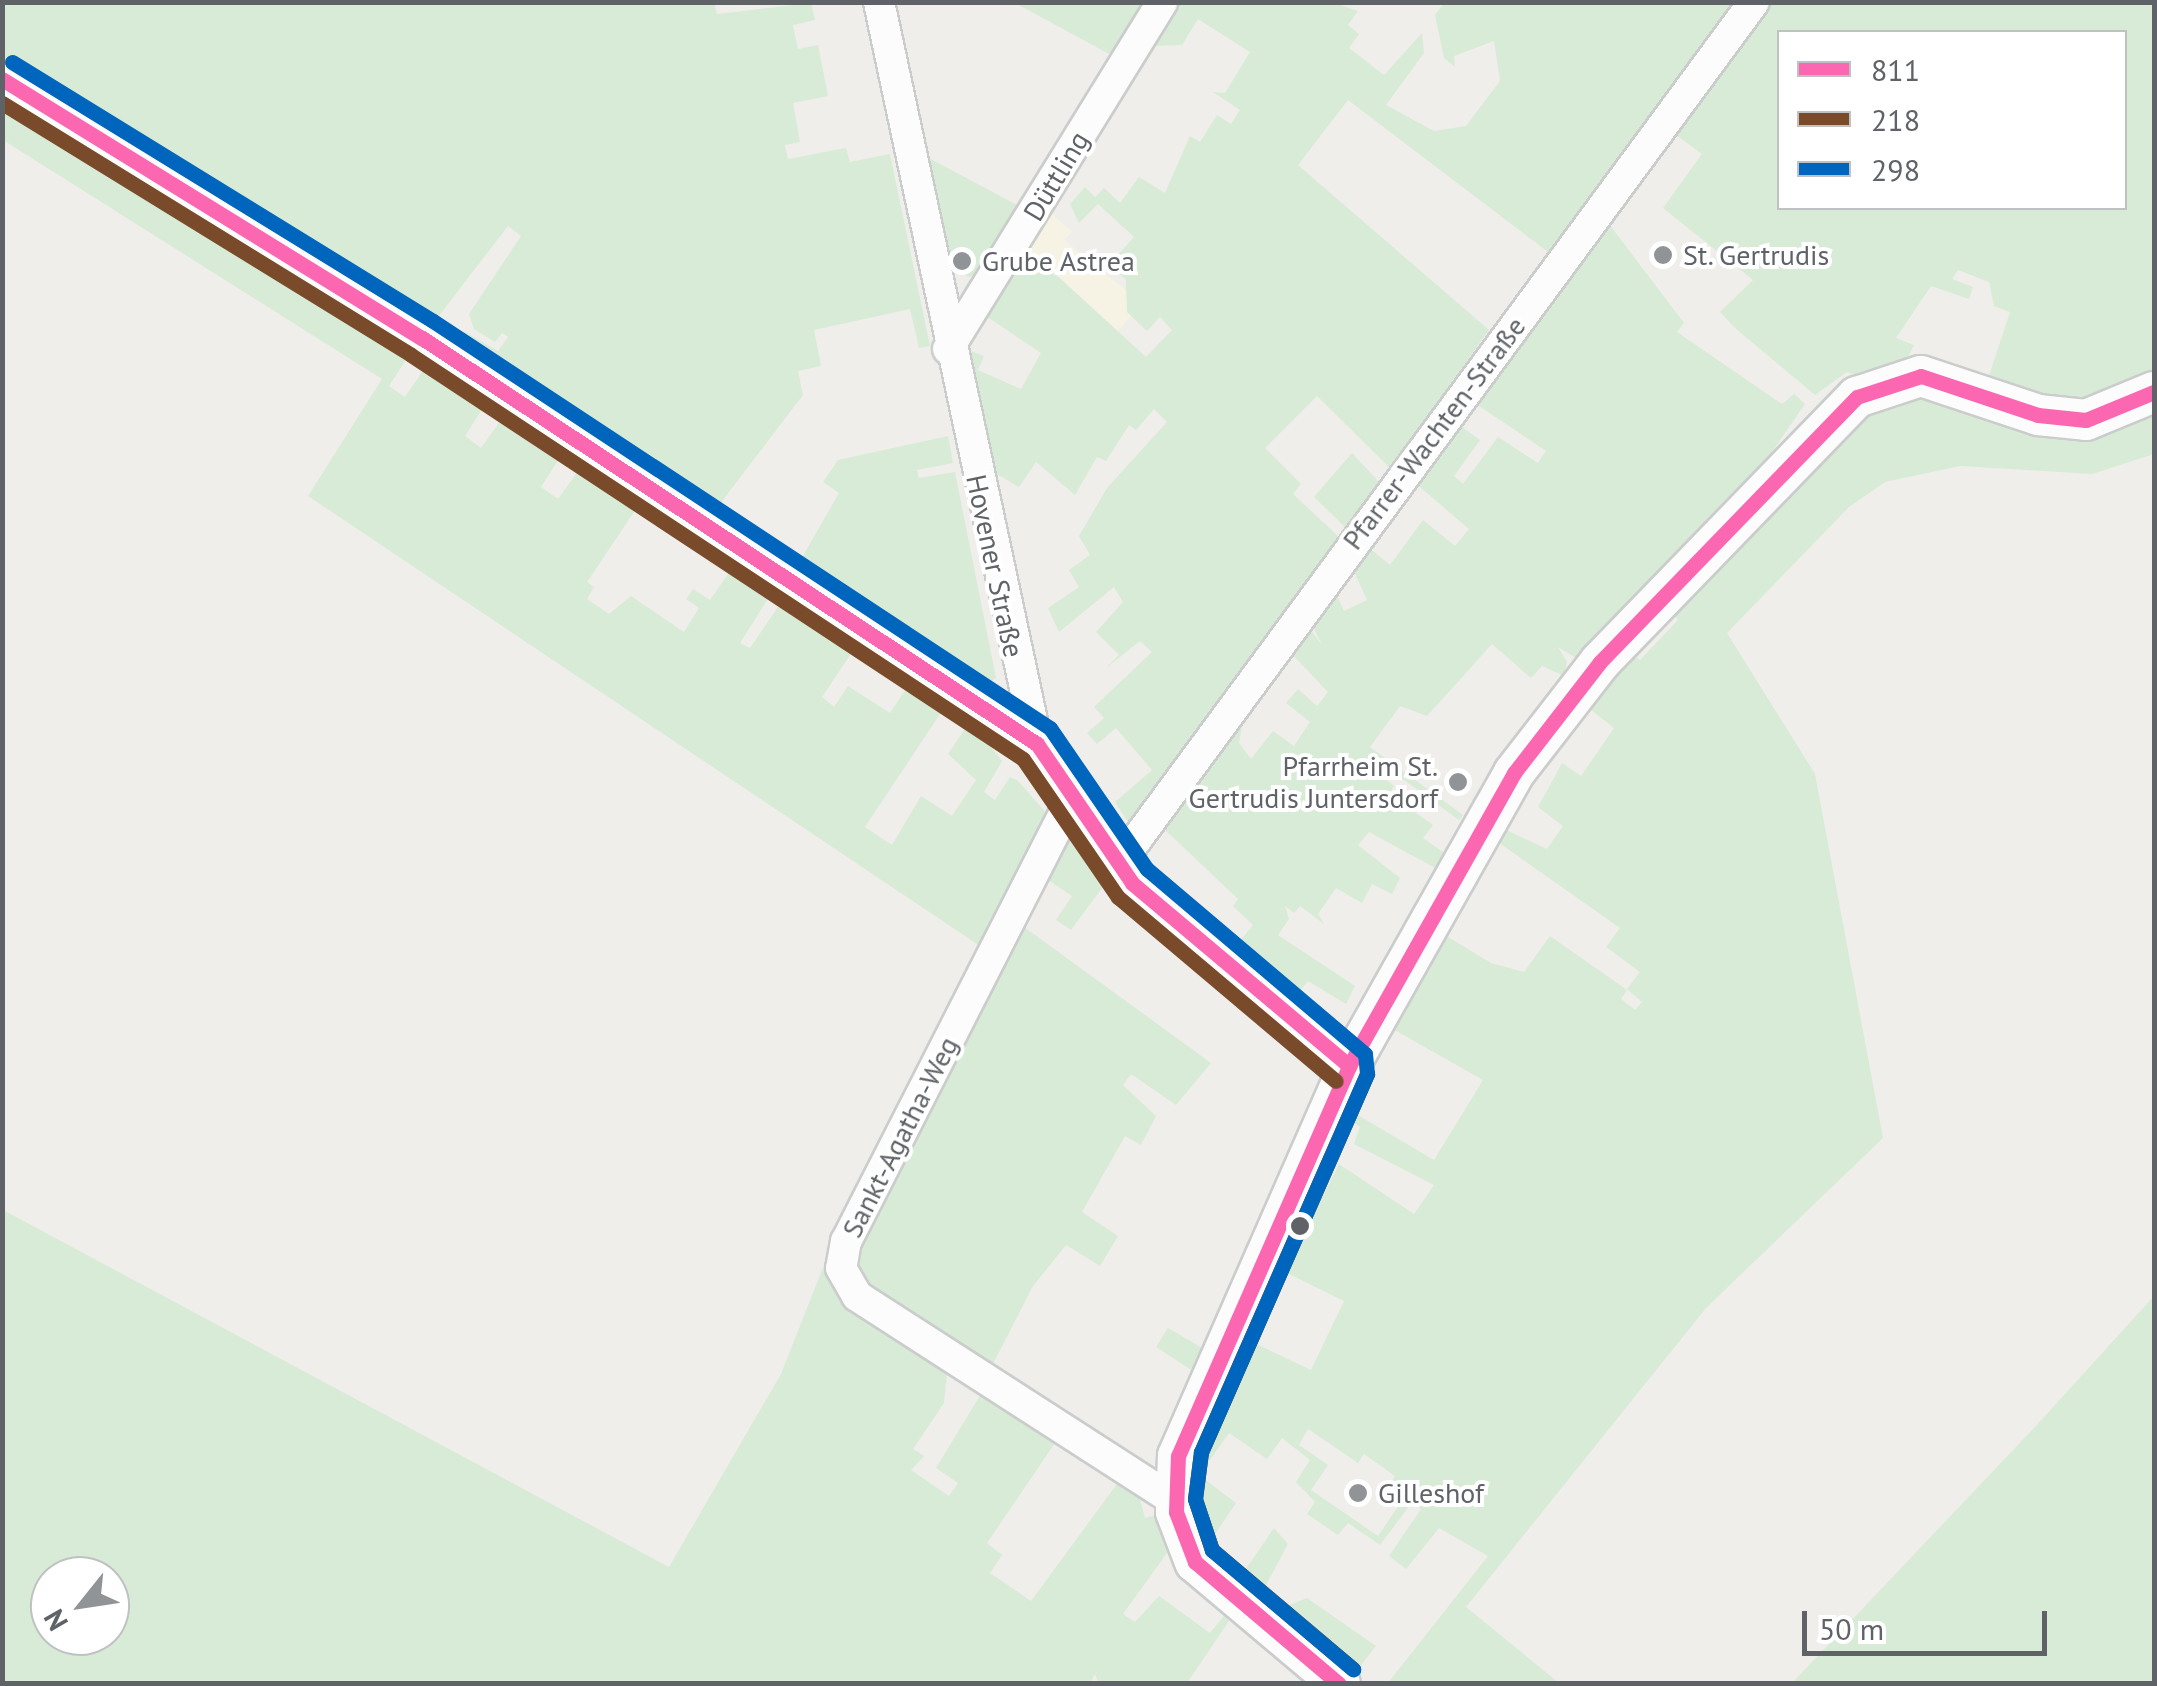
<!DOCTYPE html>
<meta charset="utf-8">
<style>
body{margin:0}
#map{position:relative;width:2157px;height:1686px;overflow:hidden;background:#efeeea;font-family:"PT Sans",sans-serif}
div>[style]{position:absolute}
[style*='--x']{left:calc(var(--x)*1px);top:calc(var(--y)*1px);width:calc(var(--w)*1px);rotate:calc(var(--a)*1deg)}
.commercial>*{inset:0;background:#f7f3e4}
.green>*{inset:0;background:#d8ebd6}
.roads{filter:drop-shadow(2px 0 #cbcccc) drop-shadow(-2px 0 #cbcccc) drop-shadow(0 2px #cbcccc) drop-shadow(0 -2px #cbcccc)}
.minor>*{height:30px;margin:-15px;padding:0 15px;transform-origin:15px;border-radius:15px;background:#fdfcfc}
.tertiary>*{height:40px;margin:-20px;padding:0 20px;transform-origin:20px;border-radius:20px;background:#fdfcfc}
.bus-1>*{height:15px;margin:-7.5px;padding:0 7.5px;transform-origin:7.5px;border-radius:7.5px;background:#fc67b1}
.bus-2>*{height:15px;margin:-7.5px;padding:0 7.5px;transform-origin:7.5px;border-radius:7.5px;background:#7a4b2a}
.bus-3>*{height:15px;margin:-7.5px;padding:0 7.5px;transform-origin:7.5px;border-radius:7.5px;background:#0065bd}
.dots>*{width:28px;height:28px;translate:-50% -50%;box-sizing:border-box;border:5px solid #fff;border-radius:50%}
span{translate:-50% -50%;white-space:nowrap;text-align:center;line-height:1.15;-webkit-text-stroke:8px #fff;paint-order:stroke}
.street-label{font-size:28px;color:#5f6368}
.poi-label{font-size:28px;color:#5f6368}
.left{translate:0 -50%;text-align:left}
.right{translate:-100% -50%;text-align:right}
.frame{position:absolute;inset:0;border:5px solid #5f6368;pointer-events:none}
.legend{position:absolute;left:1777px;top:30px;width:350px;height:180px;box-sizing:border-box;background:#fff;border:2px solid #bfc1c3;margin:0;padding:12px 18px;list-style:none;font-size:30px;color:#5f6368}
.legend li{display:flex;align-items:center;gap:20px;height:50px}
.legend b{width:50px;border:2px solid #bfc1c3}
.north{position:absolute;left:30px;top:1556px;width:100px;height:100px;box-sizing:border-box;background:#fff;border:2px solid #bfc1c3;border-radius:50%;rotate:240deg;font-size:28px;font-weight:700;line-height:40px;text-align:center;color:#5f6368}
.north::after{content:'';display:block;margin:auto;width:35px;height:45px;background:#919496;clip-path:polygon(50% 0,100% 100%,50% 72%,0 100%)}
.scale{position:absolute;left:1802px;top:1611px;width:245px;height:45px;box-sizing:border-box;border:5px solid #5f6368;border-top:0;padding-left:12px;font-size:30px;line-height:35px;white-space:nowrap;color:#5f6368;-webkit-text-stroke:8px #fff;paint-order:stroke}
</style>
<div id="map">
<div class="commercial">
<i style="clip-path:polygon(1050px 212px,1072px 232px,1064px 240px,1128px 292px,1131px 316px,1118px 331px,1028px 249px)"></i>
</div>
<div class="green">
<i style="clip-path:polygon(714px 2px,717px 14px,811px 3px,815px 20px,793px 25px,798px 49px,818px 45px,828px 96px,793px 103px,800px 142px,785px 145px,788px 159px,846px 148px,850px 162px,890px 154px,930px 346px,919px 348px,910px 309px,814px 330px,821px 366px,798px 371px,803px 395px,713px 513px,457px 344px,465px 332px,498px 351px,508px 337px,502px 333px,495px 342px,474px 329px,469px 314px,521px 236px,508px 226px,431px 326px,3px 60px,2px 3px)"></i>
<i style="clip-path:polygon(1332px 2px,1358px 11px,1348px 25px,1359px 34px,1349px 48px,1384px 75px,1422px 33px,1424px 53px,1386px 105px,1434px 131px,1466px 126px,1500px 81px,1494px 41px,1454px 56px,1455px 67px,1444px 58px,1435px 15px,1444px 3px,1744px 3px,1556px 258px,1348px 100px,1298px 165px,1489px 330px,1390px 468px,1317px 396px,1265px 448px,1301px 484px,1293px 494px,1339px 537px,1130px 825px,1115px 802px,1152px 770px,1116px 728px,1097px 744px,1087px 733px,1104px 718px,1094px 707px,1152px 652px,1140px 641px,1106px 668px,1119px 655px,1096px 632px,1123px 602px,1114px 587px,1059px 632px,1048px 608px,1079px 587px,1069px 570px,1090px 555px,1079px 536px,1107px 488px,1167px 422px,1154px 409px,1136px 430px,1129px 425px,1106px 461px,1097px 457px,1075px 495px,1036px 462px,1019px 487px,992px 471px,965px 349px,984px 356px,978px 370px,1021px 389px,1041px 353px,986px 316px,1028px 249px,1146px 357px,1172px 330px,1160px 317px,1147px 331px,1127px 312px,1126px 280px,1110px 264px,1134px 237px,1098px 204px,1079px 223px,1070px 204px,1085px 187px,1095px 197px,1104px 188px,1120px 203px,1139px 177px,1165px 193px,1190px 136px,1200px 142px,1217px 115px,1231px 124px,1240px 110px,1213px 92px,1225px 93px,1250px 52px,1198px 19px,1182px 45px,1151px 46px,1178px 3px)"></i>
<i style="clip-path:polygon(1015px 3px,1146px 3px,1113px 56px)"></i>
<i style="clip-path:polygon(evenodd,1762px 3px,2154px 4px,2154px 376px,2068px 409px,1987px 382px,2010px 312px,1994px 306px,1989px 282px,1958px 270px,1952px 279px,1973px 287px,1969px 299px,1931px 286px,1896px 338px,1914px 345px,1905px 363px,1860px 378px,1847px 372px,1815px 395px,1735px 328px,1720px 312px,1753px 280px,1663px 208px,1702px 154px,1669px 130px,1762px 3px,1780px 32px,2124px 32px,2124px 208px,1780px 208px,1780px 32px)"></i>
<i style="clip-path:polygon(evenodd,2px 95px,413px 349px,389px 386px,405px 397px,424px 369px,483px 408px,465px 436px,481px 448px,501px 420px,559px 459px,541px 487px,558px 499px,578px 471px,636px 509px,587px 582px,594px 587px,587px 599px,609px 614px,631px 596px,684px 632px,699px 608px,686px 599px,693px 589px,710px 600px,730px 571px,769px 597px,740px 643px,750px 648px,780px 604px,852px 652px,822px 697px,834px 707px,848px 686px,890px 713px,907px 687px,942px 711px,865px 827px,892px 845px,921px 796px,952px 816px,976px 780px,948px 754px,970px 721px,1002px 761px,984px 792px,995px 800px,1010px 777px,1017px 780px,1107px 881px,1071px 930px,1056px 920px,1072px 896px,1048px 880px,1024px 927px,1211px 1063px,1176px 1105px,1131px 1074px,1123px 1085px,1156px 1116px,1141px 1145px,1125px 1136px,1082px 1212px,1118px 1236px,1100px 1266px,1066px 1245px,1033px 1286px,978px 1393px,947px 1373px,944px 1403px,913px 1449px,924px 1456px,911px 1470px,949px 1496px,958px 1483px,936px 1468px,981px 1394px,1055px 1443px,987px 1543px,1002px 1555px,990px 1573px,1031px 1601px,1117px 1484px,1139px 1496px,1145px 1518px,1157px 1515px,1167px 1553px,1123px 1614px,1135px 1622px,1159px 1596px,1210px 1633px,1224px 1616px,1229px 1621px,1187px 1683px,1098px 1683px,1095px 1674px,1090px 1684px,3px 1683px,3px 1210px,669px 1567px,781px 1374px,826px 1260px,983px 948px,308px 496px,382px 379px,3px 140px,2px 95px,50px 1576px,110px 1576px,110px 1636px,50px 1636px,50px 1576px)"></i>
<i style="clip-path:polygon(927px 157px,1021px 207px,980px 272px,969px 277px,951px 269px)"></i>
<i style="clip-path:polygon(1609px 224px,1684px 323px,1677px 332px,1782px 404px,1794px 394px,1805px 404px,1767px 459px,1578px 659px,1558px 647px,1567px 662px,1564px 676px,1542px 666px,1531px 678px,1492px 644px,1427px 716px,1400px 706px,1370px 747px,1463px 815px,1459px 820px,1381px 763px,1375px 770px,1394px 786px,1389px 794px,1433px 825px,1423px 838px,1443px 852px,1437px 869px,1369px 832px,1358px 845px,1400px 878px,1392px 894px,1372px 884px,1362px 903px,1336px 888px,1318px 914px,1324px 924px,1300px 906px,1294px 913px,1285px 906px,1289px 919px,1278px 935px,1355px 986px,1346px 1004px,1308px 981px,1295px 997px,1236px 946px,1253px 925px,1233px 906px,1238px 899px,1162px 827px,1244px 715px,1239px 743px,1251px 759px,1273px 731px,1294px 746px,1310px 722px,1286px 703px,1298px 689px,1317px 706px,1328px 692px,1290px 652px,1308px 627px,1322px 645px,1311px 623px,1335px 591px,1344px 611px,1367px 600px,1352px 567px,1367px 546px,1390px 565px,1423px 520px,1455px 546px,1469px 529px,1414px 482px,1452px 430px,1462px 427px,1480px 440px,1454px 476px,1463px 484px,1498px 437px,1538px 463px,1546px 451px,1473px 402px)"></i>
<i style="clip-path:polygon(evenodd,1893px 395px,2154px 408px,2154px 454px,2092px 474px,1960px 466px,1885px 482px,1849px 507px,1727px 633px,1815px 774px,1883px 1138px,1706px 1308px,1466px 1607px,1559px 1683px,1388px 1683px,1488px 1556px,1439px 1528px,1406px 1569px,1389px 1556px,1421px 1509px,1413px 1501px,1380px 1545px,1348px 1523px,1338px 1535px,1307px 1514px,1315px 1502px,1296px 1482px,1310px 1460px,1282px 1438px,1267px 1459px,1229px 1433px,1199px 1475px,1236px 1503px,1207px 1546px,1199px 1507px,1197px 1482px,1199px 1457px,1252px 1342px,1311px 1370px,1344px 1301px,1285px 1272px,1339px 1164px,1414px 1214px,1434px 1185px,1354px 1144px,1360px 1127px,1349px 1119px,1351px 1111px,1434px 1160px,1483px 1080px,1391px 1028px,1443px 934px,1491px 963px,1524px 972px,1550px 936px,1627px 990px,1621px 999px,1635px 1010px,1642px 1002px,1627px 989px,1640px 972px,1606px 947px,1620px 928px,1495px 840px,1502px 828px,1547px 849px,1563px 826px,1538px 807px,1562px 763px,1581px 776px,1614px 728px,1585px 705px,1631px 653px,1640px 660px,1678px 620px,1671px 613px,1825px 443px,1893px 395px,1308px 1429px,1358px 1463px,1364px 1454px,1395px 1476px,1389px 1485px,1405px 1496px,1378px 1536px,1311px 1490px,1328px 1465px,1299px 1445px,1308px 1429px)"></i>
<i style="clip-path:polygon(948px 436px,953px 463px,917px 470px,919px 478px,955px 472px,996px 678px,980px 689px,796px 568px,839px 493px,823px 482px,838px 460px)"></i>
<i style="clip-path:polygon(1352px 453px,1379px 482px,1346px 528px,1314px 497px)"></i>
<i style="clip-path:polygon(2154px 1296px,2154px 1683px,1792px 1683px,2035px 1427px)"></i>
<i style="clip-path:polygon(1168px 1328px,1204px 1349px,1193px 1371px,1156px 1347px)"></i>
<i style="clip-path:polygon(1274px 1528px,1288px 1544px,1260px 1596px,1228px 1563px,1243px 1573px)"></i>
<i style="clip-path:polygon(1307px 1598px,1376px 1646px,1354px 1674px,1275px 1611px)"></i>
</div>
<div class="roads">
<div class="minor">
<i style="--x:879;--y:2;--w:759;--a:77.98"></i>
<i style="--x:1037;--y:744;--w:168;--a:55.6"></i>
<i style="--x:1132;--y:883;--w:284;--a:40.1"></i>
<i style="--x:2;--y:79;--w:493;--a:31.7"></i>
<i style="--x:422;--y:338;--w:737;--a:33.43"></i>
<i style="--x:948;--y:349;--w:408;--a:-58.3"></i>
<i style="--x:1070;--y:802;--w:493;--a:117"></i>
<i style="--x:846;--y:1241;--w:27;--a:100"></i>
<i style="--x:841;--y:1268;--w:32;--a:60"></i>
<i style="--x:857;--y:1296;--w:378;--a:32.8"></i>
<i style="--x:1117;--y:866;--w:1073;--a:-53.6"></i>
</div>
<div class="tertiary">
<i style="--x:1340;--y:1684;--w:189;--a:-139.9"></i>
<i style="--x:1195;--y:1562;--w:53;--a:-110.8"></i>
<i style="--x:1176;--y:1512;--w:56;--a:-88"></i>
<i style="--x:1178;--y:1456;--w:426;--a:-66.3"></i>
<i style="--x:1349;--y:1066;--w:336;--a:-60.6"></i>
<i style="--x:1514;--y:773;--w:140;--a:-52.2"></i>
<i style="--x:1600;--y:662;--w:369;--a:-45.9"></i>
<i style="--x:1857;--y:397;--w:67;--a:-18.2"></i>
<i style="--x:1921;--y:376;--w:123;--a:18.4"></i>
<i style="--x:2038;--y:415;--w:48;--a:5.9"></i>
<i style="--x:2086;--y:420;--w:74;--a:-22.4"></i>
</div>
</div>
<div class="bus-1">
<i style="--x:2;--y:79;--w:493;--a:31.7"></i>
<i style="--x:422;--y:338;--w:737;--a:33.43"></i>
<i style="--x:1037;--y:744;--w:168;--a:55.6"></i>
<i style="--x:1132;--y:883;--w:284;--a:40.1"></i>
<i style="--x:1339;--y:1684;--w:189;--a:-139.7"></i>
<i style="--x:1195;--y:1562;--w:53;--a:-110.8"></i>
<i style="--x:1176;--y:1512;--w:56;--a:-88"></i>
<i style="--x:1178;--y:1456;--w:426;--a:-66.3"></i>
<i style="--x:1349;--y:1066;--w:336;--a:-60.6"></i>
<i style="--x:1514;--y:773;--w:140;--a:-52.2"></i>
<i style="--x:1600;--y:662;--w:369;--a:-45.9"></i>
<i style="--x:1857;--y:397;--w:67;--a:-18.2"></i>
<i style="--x:1921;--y:376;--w:123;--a:18.4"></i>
<i style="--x:2038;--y:415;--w:48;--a:5.9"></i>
<i style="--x:2086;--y:420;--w:74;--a:-22.4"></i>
</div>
<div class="bus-2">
<i style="--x:2;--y:103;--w:480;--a:31.6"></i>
<i style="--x:411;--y:355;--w:733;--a:33.43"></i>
<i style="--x:1023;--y:759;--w:168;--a:55.5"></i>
<i style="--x:1118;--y:897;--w:285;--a:40.2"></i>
<i style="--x:1353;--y:1669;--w:185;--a:-139.8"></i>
<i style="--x:1212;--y:1550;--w:54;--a:-108.4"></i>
<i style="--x:1195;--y:1499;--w:47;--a:-82.7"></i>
<i style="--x:1201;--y:1452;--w:413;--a:-66.3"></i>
</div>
<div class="bus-3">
<i style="--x:12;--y:62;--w:494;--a:31.6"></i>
<i style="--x:433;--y:321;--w:739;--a:33.41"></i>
<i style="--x:1050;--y:728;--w:171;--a:55.5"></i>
<i style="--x:1147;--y:869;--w:286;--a:40.3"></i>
<i style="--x:1365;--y:1054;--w:20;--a:84"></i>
<i style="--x:1367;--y:1074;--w:413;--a:113.7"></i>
<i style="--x:1201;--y:1452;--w:47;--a:97.3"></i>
<i style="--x:1195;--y:1499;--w:54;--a:71.6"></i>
<i style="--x:1212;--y:1550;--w:185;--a:40.2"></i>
</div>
<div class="dots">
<i style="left:1663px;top:255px;background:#919496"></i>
<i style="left:962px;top:261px;background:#919496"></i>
<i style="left:1458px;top:782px;background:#919496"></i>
<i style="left:1300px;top:1226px;background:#5f6368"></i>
<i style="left:1358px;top:1493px;background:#919496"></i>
</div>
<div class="street-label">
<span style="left:1056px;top:176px;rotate:-59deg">Düttling</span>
<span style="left:1434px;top:433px;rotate:-53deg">Pfarrer-Wachten-Straße</span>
<span style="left:995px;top:566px;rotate:78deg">Hovener Straße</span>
<span style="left:900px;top:1137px;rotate:-63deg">Sankt-Agatha-Weg</span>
</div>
<div class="poi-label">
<span class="left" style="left:1683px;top:255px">St. Gertrudis</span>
<span class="left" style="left:982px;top:261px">Grube Astrea</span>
<span class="right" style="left:1438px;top:782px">Pfarrheim St.<br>Gertrudis Juntersdorf</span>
<span class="left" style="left:1378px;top:1493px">Gilleshof</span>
</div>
<div class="frame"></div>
<ul class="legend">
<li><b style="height:12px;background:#fc67b1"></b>811</li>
<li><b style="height:12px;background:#7a4b2a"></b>218</li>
<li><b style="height:12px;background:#0065bd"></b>298</li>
</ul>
<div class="north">N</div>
<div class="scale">50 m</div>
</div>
